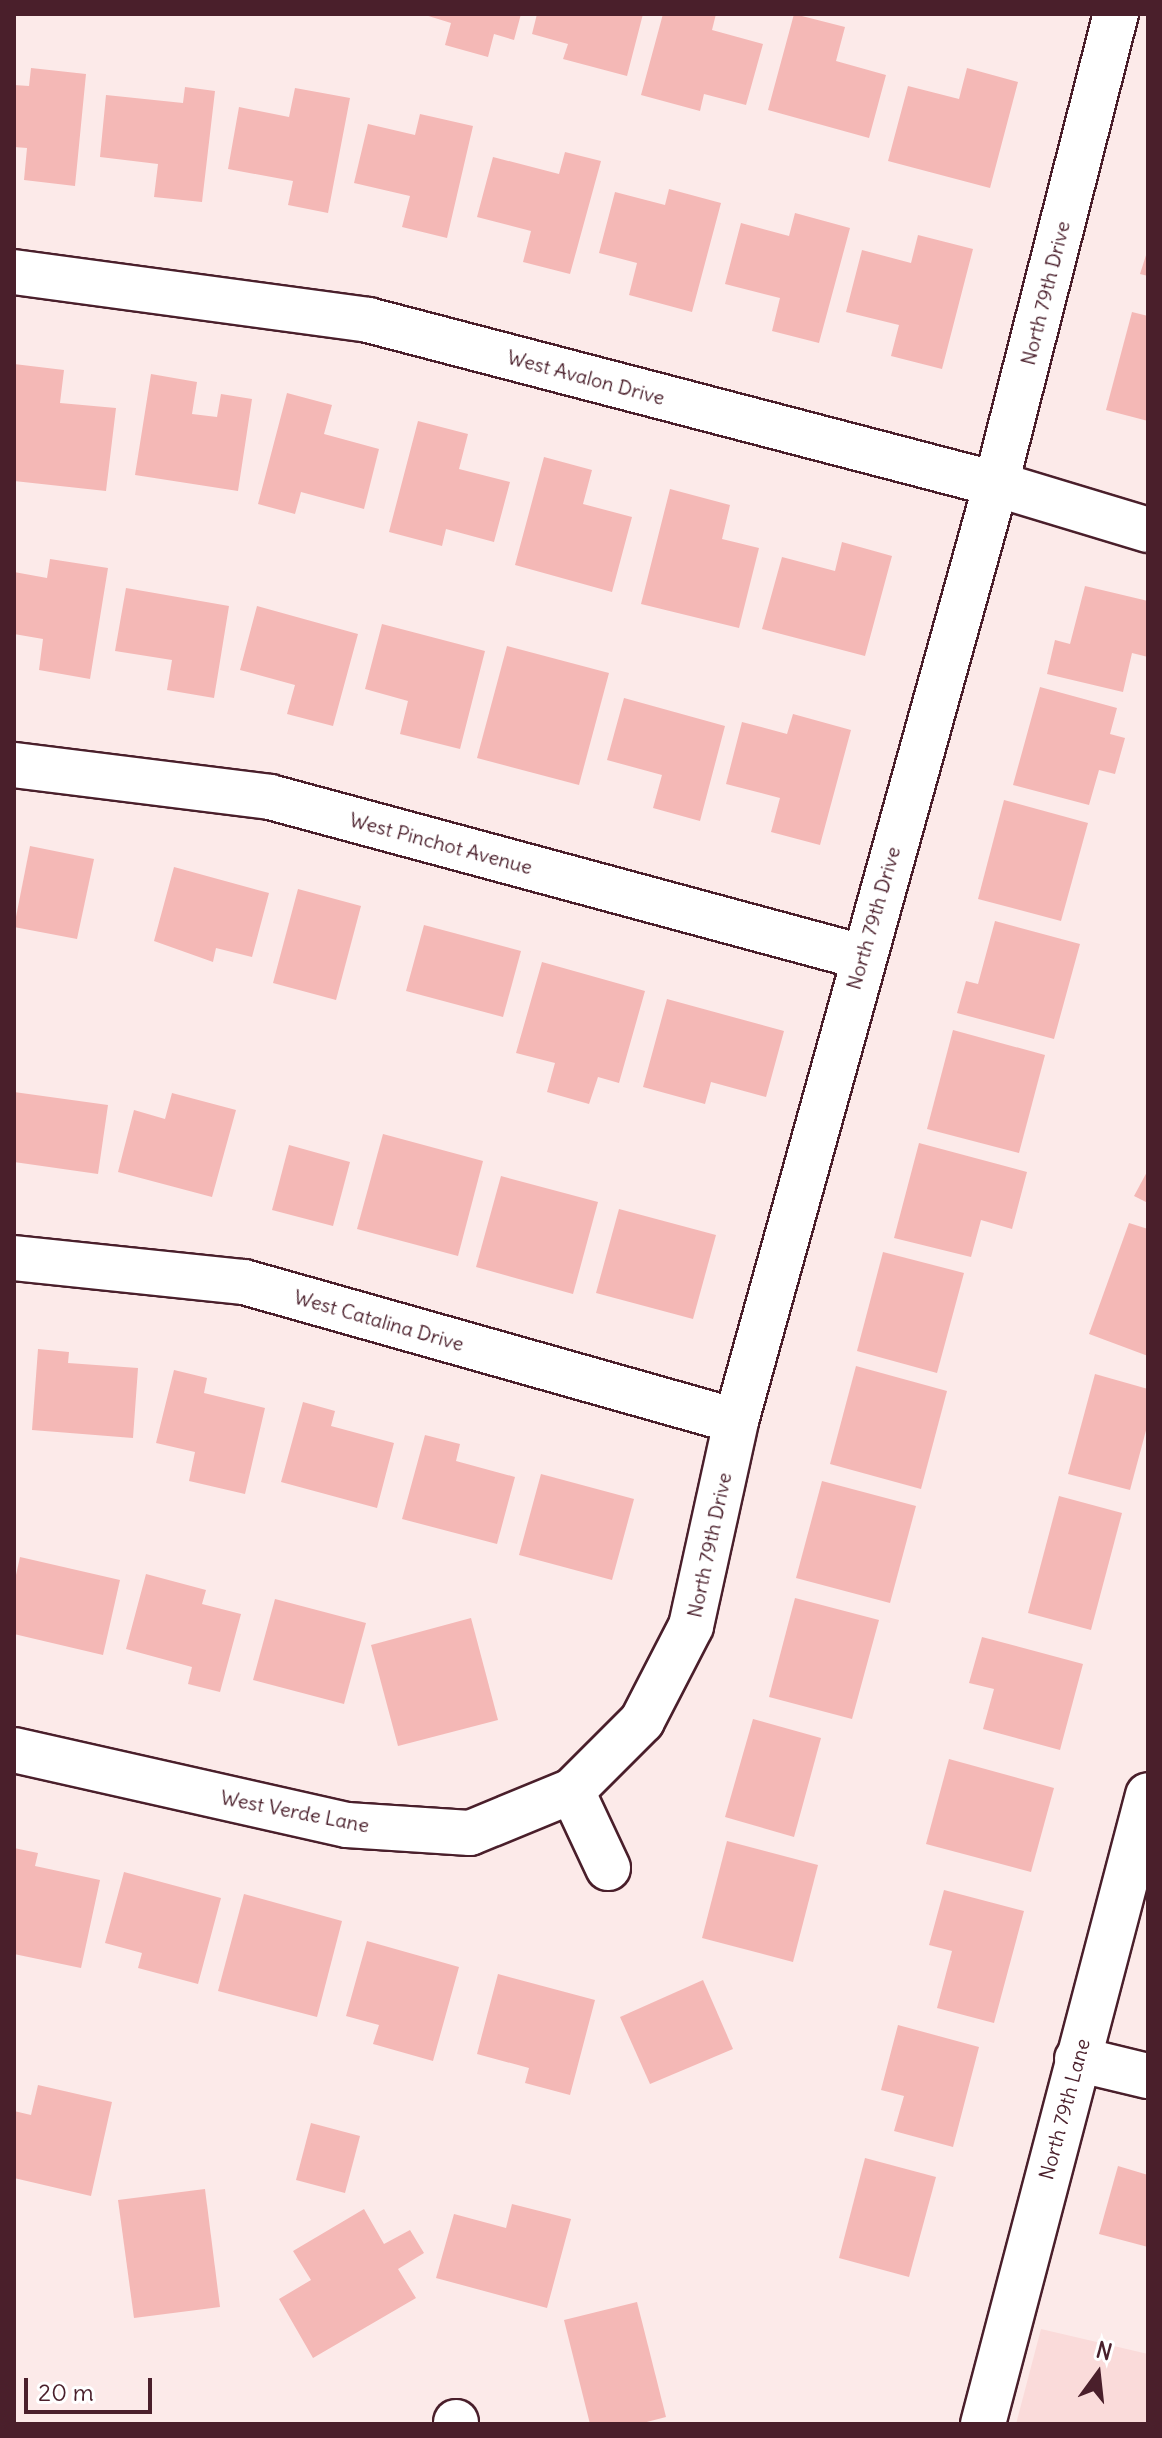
<!DOCTYPE html>
<style>
body{margin:0}
#map{position:relative;width:1162px;height:2438px;overflow:hidden;background:#fceae9;font-family:Delius,sans-serif}
div>[style]{position:absolute}
[style*='--x']{left:calc(var(--x)*1px);top:calc(var(--y)*1px);width:calc(var(--w)*1px);rotate:calc(var(--a)*1deg)}
.built>*{inset:0;background:#fadbda}
.building>*{inset:0;background:#f4b8b6}
.roads{filter:drop-shadow(2px 0 #4a1f2b) drop-shadow(-2px 0 #4a1f2b) drop-shadow(0 2px #4a1f2b) drop-shadow(0 -2px #4a1f2b)}
.minor>*{height:44px;margin:-22px;padding:0 22px;transform-origin:22px;border-radius:22px;background:#fff}
span{translate:-50% -50%;white-space:nowrap;text-align:center;line-height:1.15;-webkit-text-stroke:6px #fff;paint-order:stroke}
.street-label{font-size:20px;color:#4a1f2b}
.frame{position:absolute;inset:0;border:16px solid #4a1f2b;pointer-events:none}
.north{position:absolute;left:1058px;top:2334px;width:80px;height:80px;-webkit-text-stroke:6px #fff;paint-order:stroke;rotate:15deg;font-size:22px;font-weight:700;line-height:32px;text-align:center;color:#4a1f2b}
.north::after{content:'';display:block;margin:auto;width:28px;height:36px;background:#4a1f2b;clip-path:polygon(50% 0,100% 100%,50% 72%,0 100%)}
.scale{position:absolute;left:24px;top:2378px;width:128px;height:36px;box-sizing:border-box;border:4px solid #4a1f2b;border-top:0;padding-left:10px;font-size:24px;line-height:28px;white-space:nowrap;color:#4a1f2b;-webkit-text-stroke:6px #fff;paint-order:stroke}
</style>
<div id="map">
<div class="built">
<i style="clip-path:polygon(1041px 2329px,1148px 2354px,1148px 2424px,1016px 2424px)"></i>
</div>
<div class="building">
<i style="clip-path:polygon(422px 14px,521px 14px,514px 40px,494px 34px,488px 57px,445px 45px,451px 23px)"></i>
<i style="clip-path:polygon(537px 14px,643px 14px,627px 76px,563px 59px,568px 44px,532px 34px)"></i>
<i style="clip-path:polygon(663px 14px,716px 14px,712px 30px,763px 44px,746px 105px,704px 94px,700px 111px,641px 95px)"></i>
<i style="clip-path:polygon(794px 14px,845px 27px,836px 61px,886px 75px,869px 138px,768px 110px)"></i>
<i style="clip-path:polygon(31px 68px,86px 74px,75px 186px,24px 180px,27px 148px,14px 147px,14px 85px,29px 86px)"></i>
<i style="clip-path:polygon(967px 68px,1018px 82px,990px 188px,888px 161px,908px 86px,959px 99px)"></i>
<i style="clip-path:polygon(185px 87px,215px 91px,202px 202px,154px 197px,158px 164px,100px 157px,106px 95px,183px 103px)"></i>
<i style="clip-path:polygon(295px 88px,350px 98px,328px 213px,288px 205px,293px 181px,228px 169px,239px 107px,289px 117px)"></i>
<i style="clip-path:polygon(420px 114px,473px 126px,447px 238px,402px 227px,410px 196px,354px 183px,368px 124px,415px 135px)"></i>
<i style="clip-path:polygon(565px 152px,601px 161px,570px 274px,523px 262px,531px 231px,477px 217px,493px 157px,559px 174px)"></i>
<i style="clip-path:polygon(669px 189px,721px 203px,692px 312px,629px 295px,637px 263px,599px 253px,615px 192px,665px 205px)"></i>
<i style="clip-path:polygon(795px 213px,850px 228px,819px 343px,772px 331px,780px 298px,725px 284px,741px 223px,789px 236px)"></i>
<i style="clip-path:polygon(918px 235px,973px 249px,942px 369px,891px 356px,899px 325px,846px 312px,862px 250px,911px 263px)"></i>
<i style="clip-path:polygon(1148px 249px,1148px 276px,1140px 274px)"></i>
<i style="clip-path:polygon(1132px 312px,1148px 316px,1148px 421px,1106px 410px)"></i>
<i style="clip-path:polygon(14px 364px,64px 370px,60px 403px,116px 408px,106px 491px,14px 481px)"></i>
<i style="clip-path:polygon(151px 374px,197px 382px,192px 414px,217px 417px,221px 394px,252px 399px,238px 491px,135px 475px)"></i>
<i style="clip-path:polygon(287px 393px,332px 405px,324px 434px,379px 449px,364px 509px,301px 492px,295px 514px,258px 504px)"></i>
<i style="clip-path:polygon(418px 421px,468px 434px,459px 469px,510px 482px,494px 542px,446px 529px,442px 546px,389px 532px)"></i>
<i style="clip-path:polygon(544px 457px,592px 470px,583px 504px,632px 517px,612px 592px,515px 565px)"></i>
<i style="clip-path:polygon(670px 489px,730px 505px,722px 539px,759px 548px,739px 628px,641px 604px)"></i>
<i style="clip-path:polygon(842px 542px,892px 556px,865px 656px,762px 629px,782px 557px,835px 571px)"></i>
<i style="clip-path:polygon(50px 559px,108px 568px,90px 679px,39px 670px,43px 639px,14px 634px,14px 572px,47px 578px)"></i>
<i style="clip-path:polygon(1085px 586px,1148px 601px,1148px 657px,1132px 653px,1123px 692px,1047px 674px,1055px 640px,1070px 644px)"></i>
<i style="clip-path:polygon(126px 588px,229px 606px,214px 698px,167px 690px,172px 660px,115px 651px)"></i>
<i style="clip-path:polygon(257px 606px,358px 634px,333px 726px,287px 714px,295px 685px,240px 670px)"></i>
<i style="clip-path:polygon(382px 624px,485px 651px,460px 749px,400px 734px,408px 701px,365px 689px)"></i>
<i style="clip-path:polygon(507px 646px,609px 673px,579px 785px,477px 758px)"></i>
<i style="clip-path:polygon(1040px 687px,1117px 708px,1110px 734px,1125px 738px,1115px 774px,1099px 770px,1089px 805px,1013px 785px)"></i>
<i style="clip-path:polygon(624px 698px,725px 726px,700px 821px,653px 808px,662px 775px,607px 760px)"></i>
<i style="clip-path:polygon(793px 714px,851px 730px,820px 845px,771px 832px,780px 798px,726px 784px,742px 722px,787px 734px)"></i>
<i style="clip-path:polygon(1004px 800px,1088px 823px,1061px 921px,978px 899px)"></i>
<i style="clip-path:polygon(30px 846px,94px 859px,77px 939px,14px 927px)"></i>
<i style="clip-path:polygon(174px 867px,269px 893px,252px 957px,216px 948px,213px 962px,154px 941px)"></i>
<i style="clip-path:polygon(298px 889px,361px 906px,336px 1000px,273px 983px)"></i>
<i style="clip-path:polygon(995px 921px,1080px 944px,1054px 1039px,957px 1013px,966px 981px,978px 984px)"></i>
<i style="clip-path:polygon(424px 925px,521px 951px,503px 1017px,406px 991px)"></i>
<i style="clip-path:polygon(542px 962px,645px 991px,619px 1083px,598px 1077px,589px 1104px,547px 1092px,555px 1063px,516px 1053px)"></i>
<i style="clip-path:polygon(667px 999px,784px 1031px,766px 1097px,711px 1082px,705px 1104px,643px 1087px)"></i>
<i style="clip-path:polygon(953px 1030px,1045px 1055px,1019px 1153px,927px 1129px)"></i>
<i style="clip-path:polygon(14px 1092px,108px 1105px,98px 1174px,14px 1162px)"></i>
<i style="clip-path:polygon(172px 1093px,236px 1110px,212px 1197px,118px 1172px,134px 1110px,165px 1119px)"></i>
<i style="clip-path:polygon(383px 1134px,483px 1161px,458px 1256px,357px 1229px)"></i>
<i style="clip-path:polygon(919px 1143px,1027px 1172px,1012px 1229px,981px 1220px,971px 1257px,894px 1238px)"></i>
<i style="clip-path:polygon(289px 1145px,350px 1162px,333px 1226px,272px 1210px)"></i>
<i style="clip-path:polygon(1148px 1170px,1148px 1203px,1134px 1196px)"></i>
<i style="clip-path:polygon(501px 1176px,598px 1202px,573px 1294px,476px 1267px)"></i>
<i style="clip-path:polygon(619px 1209px,716px 1235px,693px 1319px,596px 1293px)"></i>
<i style="clip-path:polygon(1129px 1223px,1148px 1229px,1148px 1356px,1089px 1334px)"></i>
<i style="clip-path:polygon(883px 1252px,964px 1273px,937px 1373px,857px 1351px)"></i>
<i style="clip-path:polygon(38px 1349px,69px 1352px,68px 1363px,138px 1368px,133px 1438px,32px 1430px)"></i>
<i style="clip-path:polygon(856px 1366px,947px 1391px,921px 1489px,830px 1464px)"></i>
<i style="clip-path:polygon(174px 1370px,207px 1378px,204px 1393px,265px 1408px,245px 1494px,189px 1481px,195px 1452px,156px 1443px)"></i>
<i style="clip-path:polygon(1095px 1374px,1148px 1389px,1148px 1423px,1130px 1490px,1068px 1474px)"></i>
<i style="clip-path:polygon(303px 1402px,335px 1411px,331px 1426px,394px 1443px,377px 1508px,281px 1482px)"></i>
<i style="clip-path:polygon(425px 1435px,460px 1444px,456px 1461px,515px 1477px,497px 1544px,402px 1519px)"></i>
<i style="clip-path:polygon(541px 1474px,634px 1499px,612px 1580px,519px 1555px)"></i>
<i style="clip-path:polygon(822px 1481px,916px 1506px,890px 1603px,796px 1578px)"></i>
<i style="clip-path:polygon(1059px 1496px,1122px 1513px,1091px 1630px,1028px 1613px)"></i>
<i style="clip-path:polygon(20px 1557px,120px 1580px,103px 1655px,14px 1634px,14px 1584px)"></i>
<i style="clip-path:polygon(146px 1574px,206px 1590px,202px 1604px,241px 1614px,220px 1692px,188px 1684px,192px 1667px,126px 1649px)"></i>
<i style="clip-path:polygon(795px 1598px,879px 1620px,852px 1719px,769px 1697px)"></i>
<i style="clip-path:polygon(275px 1599px,366px 1623px,344px 1704px,253px 1680px)"></i>
<i style="clip-path:polygon(471px 1618px,498px 1720px,398px 1746px,371px 1645px)"></i>
<i style="clip-path:polygon(982px 1637px,1083px 1664px,1060px 1750px,983px 1729px,994px 1689px,969px 1683px)"></i>
<i style="clip-path:polygon(753px 1719px,821px 1738px,794px 1837px,725px 1817px)"></i>
<i style="clip-path:polygon(949px 1759px,1054px 1788px,1031px 1872px,926px 1844px)"></i>
<i style="clip-path:polygon(727px 1841px,818px 1865px,793px 1962px,702px 1938px)"></i>
<i style="clip-path:polygon(14px 1848px,38px 1853px,35px 1866px,100px 1880px,81px 1968px,14px 1954px)"></i>
<i style="clip-path:polygon(124px 1872px,221px 1898px,198px 1984px,138px 1968px,142px 1953px,105px 1943px)"></i>
<i style="clip-path:polygon(944px 1890px,1024px 1911px,994px 2023px,937px 2008px,952px 1951px,929px 1945px)"></i>
<i style="clip-path:polygon(244px 1894px,342px 1921px,317px 2017px,218px 1991px)"></i>
<i style="clip-path:polygon(367px 1941px,459px 1967px,433px 2061px,373px 2044px,379px 2025px,346px 2016px)"></i>
<i style="clip-path:polygon(498px 1974px,595px 2000px,570px 2095px,525px 2083px,529px 2068px,477px 2054px)"></i>
<i style="clip-path:polygon(703px 1980px,733px 2049px,650px 2084px,620px 2017px)"></i>
<i style="clip-path:polygon(898px 2025px,979px 2047px,953px 2147px,894px 2131px,904px 2096px,881px 2090px)"></i>
<i style="clip-path:polygon(38px 2085px,112px 2102px,91px 2196px,14px 2178px,14px 2111px,31px 2115px)"></i>
<i style="clip-path:polygon(311px 2123px,360px 2136px,345px 2193px,296px 2180px)"></i>
<i style="clip-path:polygon(865px 2158px,936px 2177px,909px 2277px,839px 2258px)"></i>
<i style="clip-path:polygon(1118px 2166px,1148px 2175px,1148px 2247px,1099px 2234px)"></i>
<i style="clip-path:polygon(205px 2189px,220px 2307px,134px 2318px,118px 2200px)"></i>
<i style="clip-path:polygon(512px 2204px,571px 2219px,547px 2308px,436px 2278px,454px 2214px,506px 2228px)"></i>
<i style="clip-path:polygon(364px 2209px,384px 2244px,410px 2230px,424px 2253px,398px 2269px,416px 2298px,313px 2358px,279px 2299px,311px 2280px,293px 2251px)"></i>
<i style="clip-path:polygon(637px 2302px,666px 2417px,639px 2424px,590px 2424px,564px 2320px)"></i>
</div>
<div class="roads">
<div class="minor">
<i style="--x:14;--y:272;--w:357;--a:7.7"></i>
<i style="--x:368;--y:320;--w:649;--a:14.64"></i>
<i style="--x:996;--y:484;--w:159;--a:16.8"></i>
<i style="--x:14;--y:765;--w:258;--a:7.1"></i>
<i style="--x:270;--y:797;--w:613;--a:15.12"></i>
<i style="--x:14;--y:1258;--w:231;--a:6"></i>
<i style="--x:244;--y:1282;--w:511;--a:15.78"></i>
<i style="--x:14;--y:1750;--w:341;--a:12.7"></i>
<i style="--x:347;--y:1825;--w:123;--a:3.7"></i>
<i style="--x:470;--y:1833;--w:110;--a:-22.4"></i>
<i style="--x:572;--y:1791;--w:99;--a:-45"></i>
<i style="--x:642;--y:1721;--w:107;--a:-62.7"></i>
<i style="--x:691;--y:1626;--w:210;--a:-77.6"></i>
<i style="--x:736;--y:1421;--w:972;--a:-74.49"></i>
<i style="--x:996;--y:484;--w:485;--a:-75.7"></i>
<i style="--x:572;--y:1791;--w:85;--a:64.9"></i>
<i style="--x:1077;--y:2059;--w:73;--a:13.5"></i>
<i style="--x:456;--y:2422;--w:2;--a:90"></i>
<i style="--x:983;--y:2424;--w:650;--a:-75.3"></i>
</div>
</div>
<div class="street-label">
<span style="left:1045px;top:293px;rotate:-76deg">North 79th Drive</span>
<span style="left:586px;top:377px;rotate:15deg">West Avalon Drive</span>
<span style="left:441px;top:843px;rotate:15deg">West Pinchot Avenue</span>
<span style="left:873px;top:918px;rotate:-74deg">North 79th Drive</span>
<span style="left:379px;top:1320px;rotate:16deg">West Catalina Drive</span>
<span style="left:709px;top:1545px;rotate:-78deg">North 79th Drive</span>
<span style="left:295px;top:1811px;rotate:11deg">West Verde Lane</span>
<span style="left:1064px;top:2109px;rotate:-75deg">North 79th Lane</span>
</div>
<div class="frame"></div>
<div class="north">N</div>
<div class="scale">20 m</div>
</div>
